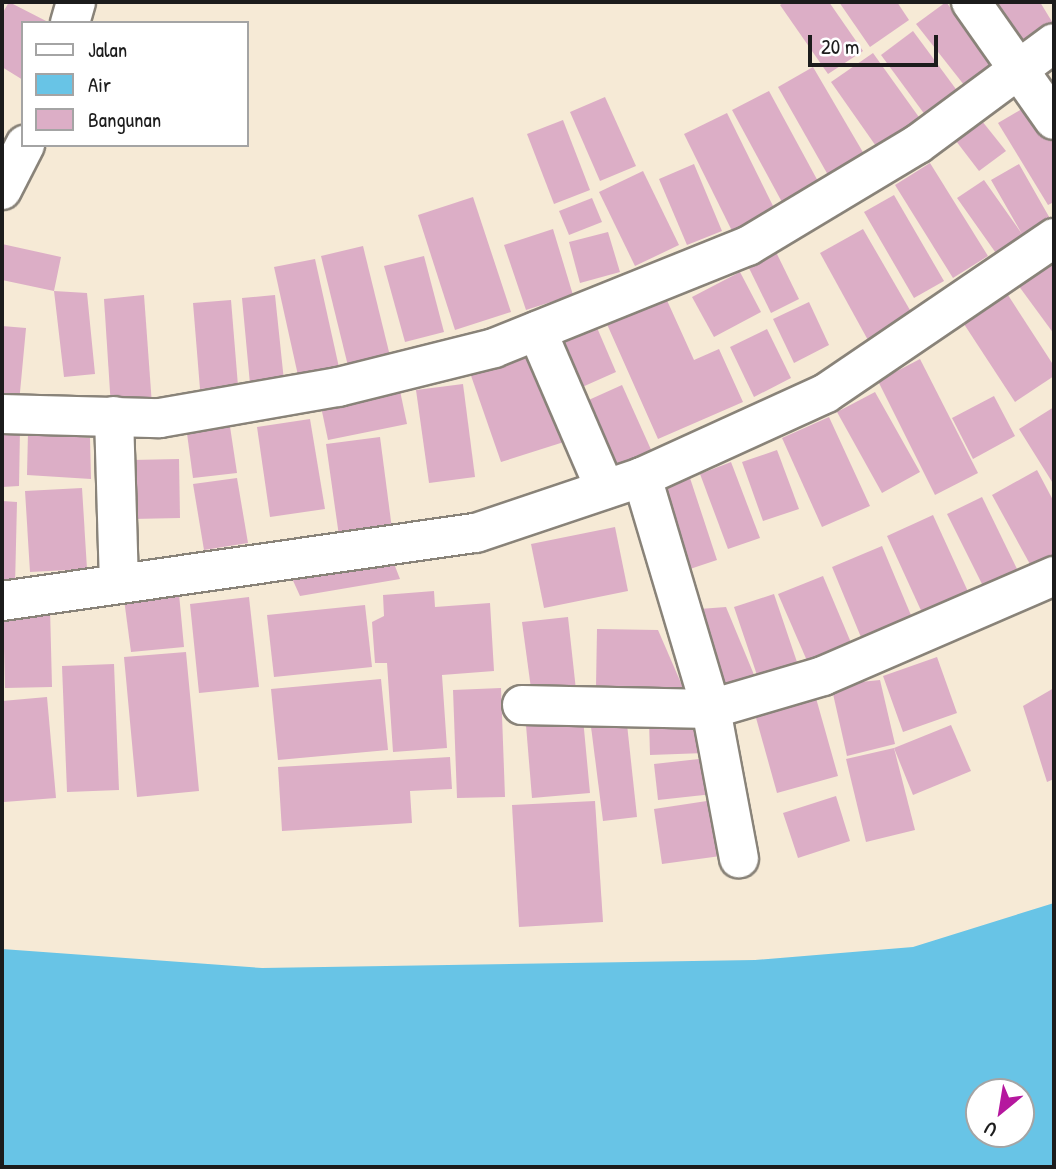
<!DOCTYPE html>
<style>
body{margin:0}
#map{position:relative;width:1056px;height:1169px;overflow:hidden;background:#f6ead6;font-family:"Patrick Hand",sans-serif}
div>[style]{position:absolute}
[style*='--x']{left:calc(var(--x)*1px);top:calc(var(--y)*1px);width:calc(var(--w)*1px);rotate:calc(var(--a)*1deg)}
.water>*{inset:0;background:#68c4e6}
.building>*{inset:0;background:#dcaec6}
.roads{filter:drop-shadow(2px 0 #898379) drop-shadow(-2px 0 #898379) drop-shadow(0 2px #898379) drop-shadow(0 -2px #898379)}
.minor>*{height:38px;margin:-19px;padding:0 19px;transform-origin:19px;border-radius:19px;background:#fff}
span{translate:-50% -50%;white-space:nowrap;text-align:center;line-height:1.15;-webkit-text-stroke:6px #fff;paint-order:stroke}
.frame{position:absolute;inset:0;border:4px solid #1c1c1c;pointer-events:none}
.legend{position:absolute;left:21px;top:21px;width:228px;height:126px;box-sizing:border-box;background:#fff;border:2px solid #a4a4a4;margin:0;padding:9px 12px;list-style:none;font-size:21px;color:#1c1c1c}
.legend li{display:flex;align-items:center;gap:14px;height:35px}
.legend b{width:35px;border:2px solid #a4a4a4}
.north{position:absolute;left:965px;top:1078px;width:70px;height:70px;box-sizing:border-box;background:#fff;border:2px solid #a4a4a4;border-radius:50%;rotate:210deg;font-size:19px;font-weight:700;line-height:28px;text-align:center;color:#1c1c1c}
.north::after{content:'';display:block;margin:auto;width:24px;height:32px;background:#b5179e;clip-path:polygon(50% 0,100% 100%,50% 72%,0 100%)}
.scale{position:absolute;left:808px;top:35px;width:130px;height:32px;box-sizing:border-box;border:4px solid #1c1c1c;border-top:0;padding-left:9px;font-size:21px;line-height:24px;white-space:nowrap;color:#1c1c1c;-webkit-text-stroke:5px #fff;paint-order:stroke}
</style>
<div id="map">
<div class="water">
<i style="clip-path:polygon(evenodd,1054px 903px,1054px 1167px,2px 1167px,2px 949px,262px 968px,755px 960px,913px 947px,1054px 903px,979px 1092px,1021px 1092px,1021px 1134px,979px 1134px,979px 1092px)"></i>
</div>
<div class="building">
<i style="clip-path:polygon(9px 2px,50px 23px,23px 23px,23px 80px,2px 67px,2px 14px)"></i>
<i style="clip-path:polygon(785px 2px,829px 2px,863px 51px,828px 74px,780px 5px)"></i>
<i style="clip-path:polygon(839px 2px,897px 2px,909px 20px,870px 47px)"></i>
<i style="clip-path:polygon(946px 2px,997px 68px,968px 90px,916px 24px)"></i>
<i style="clip-path:polygon(983px 2px,1040px 2px,1054px 25px,1021px 51px)"></i>
<i style="clip-path:polygon(913px 31px,964px 100px,931px 123px,881px 55px)"></i>
<i style="clip-path:polygon(873px 53px,921px 120px,878px 149px,831px 82px)"></i>
<i style="clip-path:polygon(813px 67px,864px 154px,828px 175px,778px 87px)"></i>
<i style="clip-path:polygon(769px 91px,820px 185px,783px 204px,732px 110px)"></i>
<i style="clip-path:polygon(605px 97px,636px 166px,600px 181px,570px 112px)"></i>
<i style="clip-path:polygon(1037px 100px,1054px 129px,1054px 202px,1048px 205px,998px 123px)"></i>
<i style="clip-path:polygon(727px 113px,778px 216px,735px 237px,684px 134px)"></i>
<i style="clip-path:polygon(563px 120px,590px 190px,554px 204px,527px 134px)"></i>
<i style="clip-path:polygon(982px 121px,1006px 151px,979px 171px,956px 141px)"></i>
<i style="clip-path:polygon(930px 163px,988px 256px,953px 278px,895px 185px)"></i>
<i style="clip-path:polygon(694px 164px,722px 231px,687px 245px,659px 179px)"></i>
<i style="clip-path:polygon(1019px 164px,1052px 222px,998px 256px,957px 198px,984px 180px,1022px 234px,991px 180px)"></i>
<i style="clip-path:polygon(643px 171px,679px 245px,635px 266px,599px 192px)"></i>
<i style="clip-path:polygon(894px 195px,944px 281px,914px 298px,864px 212px)"></i>
<i style="clip-path:polygon(473px 197px,511px 312px,455px 330px,418px 215px)"></i>
<i style="clip-path:polygon(592px 198px,602px 222px,569px 235px,559px 211px)"></i>
<i style="clip-path:polygon(553px 229px,573px 295px,526px 310px,504px 245px)"></i>
<i style="clip-path:polygon(863px 229px,914px 317px,869px 342px,820px 253px)"></i>
<i style="clip-path:polygon(608px 232px,620px 272px,580px 283px,569px 242px)"></i>
<i style="clip-path:polygon(2px 244px,61px 257px,54px 291px,87px 293px,95px 374px,64px 377px,54px 291px,2px 280px)"></i>
<i style="clip-path:polygon(363px 246px,390px 356px,348px 366px,321px 256px)"></i>
<i style="clip-path:polygon(776px 252px,799px 299px,771px 313px,748px 266px)"></i>
<i style="clip-path:polygon(424px 256px,444px 332px,405px 342px,384px 266px)"></i>
<i style="clip-path:polygon(1054px 258px,1054px 334px,1018px 285px)"></i>
<i style="clip-path:polygon(315px 259px,340px 372px,299px 380px,274px 267px)"></i>
<i style="clip-path:polygon(740px 272px,761px 312px,714px 337px,692px 297px)"></i>
<i style="clip-path:polygon(1006px 292px,1054px 366px,1054px 376px,1015px 402px,962px 321px)"></i>
<i style="clip-path:polygon(144px 295px,152px 405px,111px 407px,104px 299px)"></i>
<i style="clip-path:polygon(275px 295px,284px 381px,250px 384px,242px 298px)"></i>
<i style="clip-path:polygon(665px 296px,694px 360px,719px 349px,743px 402px,658px 439px,606px 322px)"></i>
<i style="clip-path:polygon(231px 300px,238px 386px,200px 389px,193px 303px)"></i>
<i style="clip-path:polygon(809px 302px,829px 345px,794px 363px,773px 319px)"></i>
<i style="clip-path:polygon(595px 323px,616px 372px,571px 392px,551px 342px)"></i>
<i style="clip-path:polygon(2px 326px,26px 328px,19px 403px,2px 402px)"></i>
<i style="clip-path:polygon(767px 329px,791px 378px,754px 397px,730px 347px)"></i>
<i style="clip-path:polygon(535px 345px,567px 441px,501px 462px,468px 367px)"></i>
<i style="clip-path:polygon(920px 359px,978px 473px,935px 495px,878px 381px)"></i>
<i style="clip-path:polygon(463px 384px,475px 477px,429px 483px,416px 390px)"></i>
<i style="clip-path:polygon(622px 385px,653px 454px,612px 471px,582px 403px)"></i>
<i style="clip-path:polygon(399px 386px,407px 424px,328px 440px,320px 402px)"></i>
<i style="clip-path:polygon(875px 392px,920px 472px,882px 493px,837px 412px)"></i>
<i style="clip-path:polygon(994px 396px,1015px 436px,973px 459px,952px 418px)"></i>
<i style="clip-path:polygon(1054px 407px,1054px 485px,1019px 429px)"></i>
<i style="clip-path:polygon(829px 417px,870px 506px,822px 527px,782px 438px)"></i>
<i style="clip-path:polygon(310px 419px,325px 509px,270px 517px,257px 427px)"></i>
<i style="clip-path:polygon(229px 420px,237px 473px,193px 478px,186px 426px)"></i>
<i style="clip-path:polygon(2px 426px,20px 429px,19px 486px,2px 487px)"></i>
<i style="clip-path:polygon(28px 432px,90px 438px,91px 479px,27px 475px)"></i>
<i style="clip-path:polygon(380px 437px,392px 529px,339px 536px,326px 444px)"></i>
<i style="clip-path:polygon(777px 450px,799px 509px,763px 521px,742px 462px)"></i>
<i style="clip-path:polygon(179px 459px,180px 518px,132px 519px,132px 460px)"></i>
<i style="clip-path:polygon(731px 462px,760px 538px,728px 549px,700px 474px)"></i>
<i style="clip-path:polygon(1037px 470px,1054px 502px,1054px 554px,1031px 566px,992px 495px)"></i>
<i style="clip-path:polygon(688px 472px,717px 560px,684px 571px,655px 483px)"></i>
<i style="clip-path:polygon(237px 478px,248px 543px,204px 550px,193px 484px)"></i>
<i style="clip-path:polygon(82px 488px,87px 569px,30px 572px,25px 491px)"></i>
<i style="clip-path:polygon(982px 497px,1019px 573px,985px 590px,947px 514px)"></i>
<i style="clip-path:polygon(2px 501px,17px 502px,15px 586px,2px 586px)"></i>
<i style="clip-path:polygon(933px 515px,970px 596px,924px 617px,887px 536px)"></i>
<i style="clip-path:polygon(615px 527px,628px 591px,544px 608px,531px 544px)"></i>
<i style="clip-path:polygon(882px 546px,913px 620px,863px 642px,832px 567px)"></i>
<i style="clip-path:polygon(393px 561px,400px 579px,300px 596px,290px 574px)"></i>
<i style="clip-path:polygon(823px 576px,852px 645px,808px 663px,778px 594px)"></i>
<i style="clip-path:polygon(434px 591px,435px 607px,490px 603px,494px 671px,442px 675px,447px 748px,393px 752px,387px 663px,375px 663px,372px 622px,384px 616px,383px 595px)"></i>
<i style="clip-path:polygon(179px 594px,184px 647px,131px 652px,124px 599px)"></i>
<i style="clip-path:polygon(774px 594px,799px 668px,759px 681px,734px 607px)"></i>
<i style="clip-path:polygon(249px 597px,259px 687px,199px 693px,190px 604px)"></i>
<i style="clip-path:polygon(365px 605px,372px 667px,274px 677px,267px 615px)"></i>
<i style="clip-path:polygon(726px 607px,757px 682px,721px 696px,686px 610px)"></i>
<i style="clip-path:polygon(50px 608px,52px 687px,5px 688px,3px 609px)"></i>
<i style="clip-path:polygon(568px 617px,576px 690px,532px 696px,522px 622px)"></i>
<i style="clip-path:polygon(597px 629px,658px 630px,684px 690px,596px 687px)"></i>
<i style="clip-path:polygon(186px 652px,199px 791px,137px 797px,124px 657px)"></i>
<i style="clip-path:polygon(937px 657px,957px 713px,903px 732px,883px 676px)"></i>
<i style="clip-path:polygon(114px 664px,119px 790px,67px 792px,62px 666px)"></i>
<i style="clip-path:polygon(381px 679px,388px 750px,278px 760px,271px 689px)"></i>
<i style="clip-path:polygon(880px 680px,895px 744px,847px 756px,831px 685px)"></i>
<i style="clip-path:polygon(501px 688px,505px 797px,457px 798px,453px 690px)"></i>
<i style="clip-path:polygon(1054px 688px,1054px 779px,1047px 782px,1023px 706px)"></i>
<i style="clip-path:polygon(814px 691px,838px 776px,777px 793px,753px 707px)"></i>
<i style="clip-path:polygon(47px 697px,56px 798px,4px 802px,2px 701px)"></i>
<i style="clip-path:polygon(582px 708px,590px 793px,532px 798px,525px 713px)"></i>
<i style="clip-path:polygon(626px 715px,637px 817px,603px 821px,590px 719px)"></i>
<i style="clip-path:polygon(703px 717px,705px 753px,650px 755px,649px 720px)"></i>
<i style="clip-path:polygon(951px 725px,971px 771px,913px 795px,894px 748px)"></i>
<i style="clip-path:polygon(894px 748px,915px 830px,866px 842px,846px 759px)"></i>
<i style="clip-path:polygon(450px 757px,452px 789px,410px 791px,412px 823px,282px 831px,278px 767px)"></i>
<i style="clip-path:polygon(708px 758px,713px 794px,658px 800px,654px 764px)"></i>
<i style="clip-path:polygon(836px 796px,850px 841px,798px 858px,783px 813px)"></i>
<i style="clip-path:polygon(720px 799px,728px 855px,662px 864px,654px 809px)"></i>
<i style="clip-path:polygon(595px 801px,603px 922px,519px 927px,512px 805px)"></i>
</div>
<div class="roads">
<div class="minor">
<i style="--x:971;--y:2;--w:144;--a:54.9"></i>
<i style="--x:70;--y:23;--w:22;--a:-74"></i>
<i style="--x:2;--y:190;--w:51;--a:-62.9"></i>
<i style="--x:537;--y:331;--w:172;--a:66.7"></i>
<i style="--x:2;--y:414;--w:158;--a:1.5"></i>
<i style="--x:160;--y:418;--w:181;--a:-9.9"></i>
<i style="--x:338;--y:387;--w:161;--a:-14"></i>
<i style="--x:494;--y:348;--w:274;--a:-21.9"></i>
<i style="--x:748;--y:246;--w:198;--a:-31"></i>
<i style="--x:918;--y:144;--w:169;--a:-36.6"></i>
<i style="--x:114;--y:416;--w:168;--a:88.3"></i>
<i style="--x:642;--y:477;--w:242;--a:73.4"></i>
<i style="--x:711;--y:709;--w:152;--a:79.4"></i>
<i style="--x:2;--y:601;--w:479;--a:-8.2"></i>
<i style="--x:476;--y:533;--w:175;--a:-18.6"></i>
<i style="--x:642;--y:477;--w:202;--a:-24.5"></i>
<i style="--x:826;--y:393;--w:276;--a:-34.2"></i>
<i style="--x:522;--y:705;--w:189;--a:1.2"></i>
<i style="--x:711;--y:709;--w:117;--a:-16.4"></i>
<i style="--x:823;--y:676;--w:252;--a:-23.4"></i>
</div>
</div>
<div class="frame"></div>
<ul class="legend">
<li><b style="height:9px;background:#fff"></b>Jalan</li>
<li><b style="height:19px;background:#68c4e6"></b>Air</li>
<li><b style="height:19px;background:#dcaec6"></b>Bangunan</li>
</ul>
<div class="north">U</div>
<div class="scale">20 m</div>
</div>
